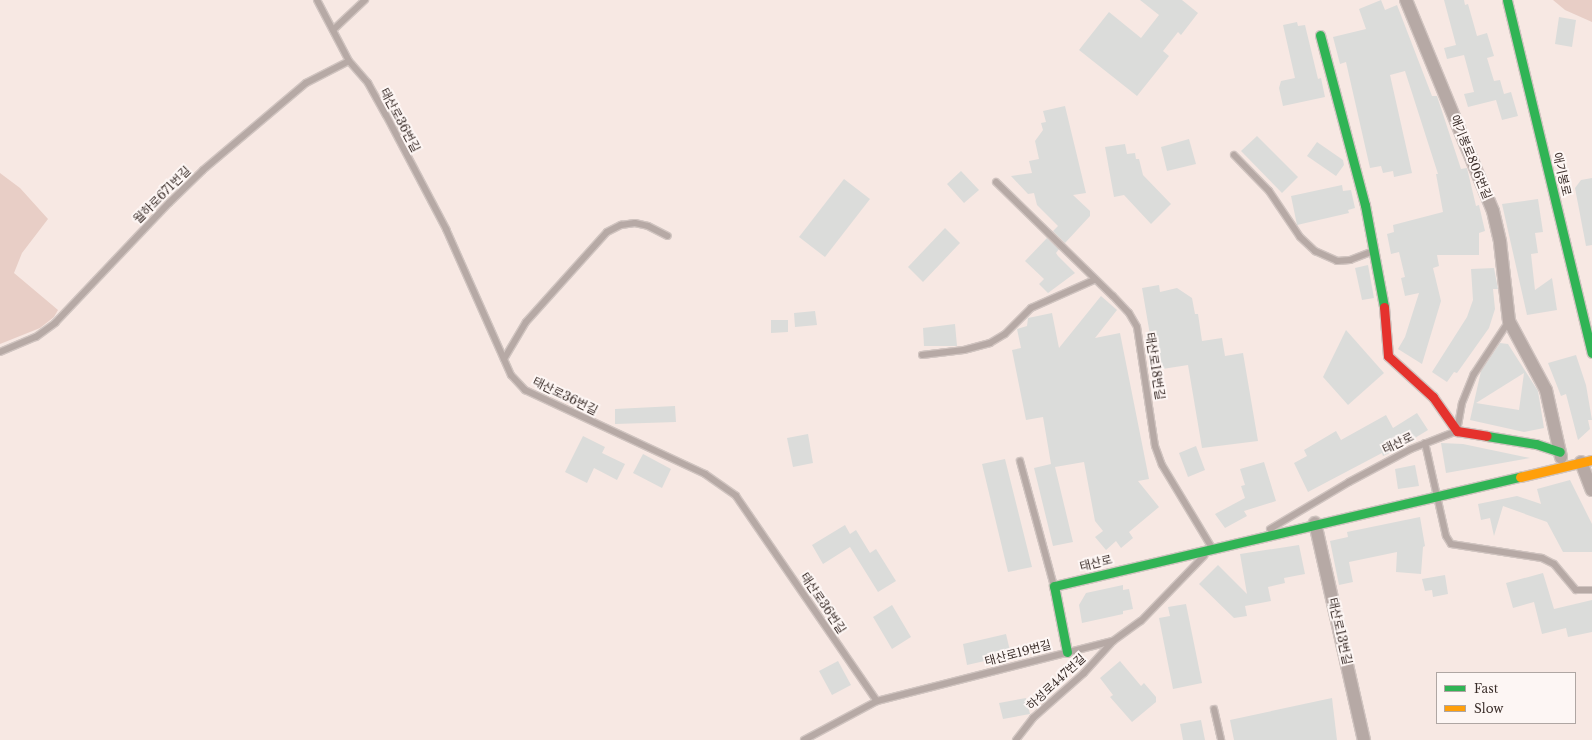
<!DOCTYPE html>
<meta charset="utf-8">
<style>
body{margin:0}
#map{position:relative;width:1592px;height:740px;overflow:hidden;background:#f7e8e3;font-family:"Libre Baskerville","Noto Sans KR",serif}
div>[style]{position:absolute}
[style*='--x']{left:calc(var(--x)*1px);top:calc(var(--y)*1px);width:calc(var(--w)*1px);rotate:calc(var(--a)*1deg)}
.green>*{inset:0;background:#e8cec6}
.building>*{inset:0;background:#dbdcda}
.roads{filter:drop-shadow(1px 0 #d0c4c0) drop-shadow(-1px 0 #d0c4c0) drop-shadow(0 1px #d0c4c0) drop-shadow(0 -1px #d0c4c0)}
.lane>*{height:6px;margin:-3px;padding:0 3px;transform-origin:3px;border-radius:3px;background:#b6a9a5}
.street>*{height:12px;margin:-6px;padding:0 6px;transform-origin:6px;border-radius:6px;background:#b6a9a5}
.fast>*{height:9px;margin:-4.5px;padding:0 4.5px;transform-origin:4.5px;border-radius:4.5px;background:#30b455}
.slow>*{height:9px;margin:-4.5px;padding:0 4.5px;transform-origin:4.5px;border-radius:4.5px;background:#ff9f0a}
.jam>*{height:9px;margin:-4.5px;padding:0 4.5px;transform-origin:4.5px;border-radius:4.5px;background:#e5322d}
span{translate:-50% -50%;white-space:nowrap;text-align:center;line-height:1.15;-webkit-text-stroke:4px #fdf6f4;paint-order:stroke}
.street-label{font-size:12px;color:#3b2e2a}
.legend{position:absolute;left:1436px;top:672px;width:140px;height:52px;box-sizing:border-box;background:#fdf6f4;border:1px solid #afa6a3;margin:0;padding:5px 7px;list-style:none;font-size:12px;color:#3b2e2a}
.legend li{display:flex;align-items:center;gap:8px;height:20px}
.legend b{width:20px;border:1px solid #afa6a3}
</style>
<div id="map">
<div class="green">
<i style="clip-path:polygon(1553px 0,1592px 0,1592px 22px,1565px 10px)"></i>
<i style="clip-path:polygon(0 173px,20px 188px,48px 219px,22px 253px,14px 273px,58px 310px,54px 317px,40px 328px,0 344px)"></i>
</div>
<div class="building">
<i style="clip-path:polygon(1140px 0,1182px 0,1198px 13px,1181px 35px,1178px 32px,1163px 51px,1169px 56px,1137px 96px,1079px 50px,1109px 12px,1141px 38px,1159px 15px)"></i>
<i style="clip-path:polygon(1381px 0,1385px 10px,1397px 5px,1432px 96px,1437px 96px,1461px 169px,1467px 168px,1476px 206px,1479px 205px,1485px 231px,1479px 233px,1479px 255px,1437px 255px,1439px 266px,1433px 268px,1441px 301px,1422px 364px,1398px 349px,1405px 337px,1419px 293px,1405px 296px,1401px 278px,1405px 277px,1399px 252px,1391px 254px,1387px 234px,1394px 232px,1393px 225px,1443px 212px,1436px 174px,1438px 174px,1405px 71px,1390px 75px,1412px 173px,1394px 177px,1393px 171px,1383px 173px,1381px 166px,1370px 168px,1346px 62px,1340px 64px,1333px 37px,1366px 29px,1359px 9px)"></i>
<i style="clip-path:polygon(1444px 0,1464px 0,1465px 5px,1468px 4px,1477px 36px,1487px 33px,1494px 56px,1487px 58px,1494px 81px,1500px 80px,1504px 94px,1511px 92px,1518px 116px,1502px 120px,1496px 100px,1468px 107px,1464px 94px,1474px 92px,1464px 55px,1447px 59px,1444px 48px,1456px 45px)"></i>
<i style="clip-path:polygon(1559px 17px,1576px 20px,1572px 47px,1555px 44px)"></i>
<i style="clip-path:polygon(1297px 22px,1298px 26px,1305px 25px,1318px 79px,1321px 78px,1325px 97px,1283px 106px,1279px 88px,1281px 81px,1295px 78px,1283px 25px)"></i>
<i style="clip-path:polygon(1065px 106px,1086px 193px,1073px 195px,1090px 211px,1090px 216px,1065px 243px,1053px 231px,1058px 226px,1037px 205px,1034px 193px,1028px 194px,1011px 176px,1032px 173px,1029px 161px,1039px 159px,1035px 141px,1043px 130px,1041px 123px,1046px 122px,1043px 111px)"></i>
<i style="clip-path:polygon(1257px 136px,1298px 177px,1282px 193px,1241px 151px)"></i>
<i style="clip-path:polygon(1189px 139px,1196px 164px,1167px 171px,1161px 147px)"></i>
<i style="clip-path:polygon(1317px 142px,1343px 160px,1344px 165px,1336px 176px,1307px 156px)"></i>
<i style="clip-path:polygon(1125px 144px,1127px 154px,1135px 153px,1136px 159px,1139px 159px,1143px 175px,1171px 204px,1151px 224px,1124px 195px,1114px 197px,1105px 147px)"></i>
<i style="clip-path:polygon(961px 171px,979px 190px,964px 203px,947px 184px)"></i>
<i style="clip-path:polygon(1592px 178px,1592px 245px,1586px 246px,1575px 188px,1581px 180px)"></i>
<i style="clip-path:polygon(844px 179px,870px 199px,825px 257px,799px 237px)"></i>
<i style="clip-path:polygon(1342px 185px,1343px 191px,1351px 190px,1355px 208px,1348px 210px,1349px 213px,1297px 225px,1291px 196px)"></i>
<i style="clip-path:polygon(1538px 199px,1543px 232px,1535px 233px,1538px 253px,1531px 254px,1535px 290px,1552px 278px,1557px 310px,1527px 315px,1502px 204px)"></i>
<i style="clip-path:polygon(945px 228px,960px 243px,923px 282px,908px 267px)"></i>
<i style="clip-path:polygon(1047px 238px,1059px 249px,1056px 253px,1058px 256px,1075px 273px,1048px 293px,1039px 284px,1044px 279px,1025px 261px)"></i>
<i style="clip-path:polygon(1368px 265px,1374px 298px,1362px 300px,1355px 268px)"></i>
<i style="clip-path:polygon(1494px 268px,1498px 289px,1493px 289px,1495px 309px,1489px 328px,1457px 373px,1454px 372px,1447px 382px,1432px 372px,1467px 317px,1473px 300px,1471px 269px)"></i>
<i style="clip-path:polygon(1159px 285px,1160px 292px,1177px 288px,1192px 298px,1195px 314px,1198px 314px,1202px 341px,1222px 338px,1225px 356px,1243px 353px,1258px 441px,1202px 448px,1188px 365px,1156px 370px,1142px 288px)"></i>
<i style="clip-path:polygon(1101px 296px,1117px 310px,1095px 338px,1120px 333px,1149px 479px,1138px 481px,1159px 507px,1129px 532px,1133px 538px,1121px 548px,1116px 541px,1106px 550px,1095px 537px,1103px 531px,1095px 521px,1084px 462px,1055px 467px,1073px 542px,1053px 546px,1034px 468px,1051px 464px,1043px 417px,1026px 420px,1012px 350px,1021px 348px,1017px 329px,1027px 326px,1028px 318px,1052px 313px,1059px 348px)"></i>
<i style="clip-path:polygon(815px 311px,817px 325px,795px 327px,794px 313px)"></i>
<i style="clip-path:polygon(771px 320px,788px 320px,788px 332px,771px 333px)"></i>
<i style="clip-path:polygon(955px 324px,957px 346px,924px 346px,923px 328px)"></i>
<i style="clip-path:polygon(1346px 330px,1384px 373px,1348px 405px,1323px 377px)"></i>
<i style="clip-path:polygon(evenodd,1500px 343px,1508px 344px,1538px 391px,1544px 428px,1524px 432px,1470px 420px,1481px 371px,1500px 343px,1524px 373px,1519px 410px,1476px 403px,1524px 373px)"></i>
<i style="clip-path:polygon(1576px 355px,1586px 385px,1592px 420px,1588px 420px,1590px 429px,1578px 440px,1566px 394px,1561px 396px,1548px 363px)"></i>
<i style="clip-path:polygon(675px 406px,676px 422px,615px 424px,615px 409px)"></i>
<i style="clip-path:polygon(1417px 413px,1428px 430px,1392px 452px,1383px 456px,1382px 453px,1308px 492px,1294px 463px,1307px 456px,1304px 450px,1336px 431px,1341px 440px,1386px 415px,1393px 428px)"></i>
<i style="clip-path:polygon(808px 434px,813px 463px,793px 467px,787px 438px)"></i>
<i style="clip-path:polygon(583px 436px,605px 447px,602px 453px,625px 464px,617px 480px,594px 468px,587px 483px,565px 472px)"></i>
<i style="clip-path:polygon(1441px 443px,1463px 444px,1530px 458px,1446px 473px)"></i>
<i style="clip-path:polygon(1196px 446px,1205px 470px,1188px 477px,1179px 453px)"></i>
<i style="clip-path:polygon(643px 454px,671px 469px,662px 488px,633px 473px)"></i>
<i style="clip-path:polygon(1005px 459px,1032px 567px,1008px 572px,982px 464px)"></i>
<i style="clip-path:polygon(1264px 462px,1276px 501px,1244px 511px,1247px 516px,1225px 528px,1215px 514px,1245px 498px,1241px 486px,1245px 485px,1240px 469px)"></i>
<i style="clip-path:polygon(1415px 465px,1419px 486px,1398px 489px,1395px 469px)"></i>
<i style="clip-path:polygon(1570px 480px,1592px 524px,1592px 552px,1563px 552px,1547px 522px,1503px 506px,1494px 536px,1490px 518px,1481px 520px,1478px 504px,1517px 496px,1541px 504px,1537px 489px)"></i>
<i style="clip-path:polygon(1420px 517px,1425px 546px,1423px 547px,1421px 574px,1396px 572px,1397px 552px,1349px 562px,1353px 582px,1339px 585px,1330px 541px,1348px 537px,1347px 532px)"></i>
<i style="clip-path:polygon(845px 525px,850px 534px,856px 530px,870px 553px,876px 549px,896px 581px,878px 592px,850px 547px,823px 564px,812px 545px)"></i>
<i style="clip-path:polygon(1299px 545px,1305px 574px,1284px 578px,1285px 583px,1268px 587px,1271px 601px,1245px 606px,1247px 616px,1234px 618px,1199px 584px,1218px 565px,1247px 594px,1240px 554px)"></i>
<i style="clip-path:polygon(1543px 573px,1554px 609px,1592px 600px,1592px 632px,1568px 637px,1566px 628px,1542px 634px,1534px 602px,1513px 608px,1506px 583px)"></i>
<i style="clip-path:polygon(1445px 575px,1448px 594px,1433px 597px,1432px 590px,1425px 591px,1422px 579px)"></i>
<i style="clip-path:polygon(1123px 585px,1123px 590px,1129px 589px,1133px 609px,1123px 611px,1123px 614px,1082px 623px,1079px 605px,1086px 593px)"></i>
<i style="clip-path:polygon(1186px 604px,1202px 683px,1173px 689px,1159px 618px,1170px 616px,1168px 607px)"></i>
<i style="clip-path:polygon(892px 605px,911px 637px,892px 649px,873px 617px)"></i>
<i style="clip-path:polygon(1006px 634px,1011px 655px,967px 665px,963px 644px)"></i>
<i style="clip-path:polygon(838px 661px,851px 685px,832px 695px,819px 671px)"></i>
<i style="clip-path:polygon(1120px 661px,1141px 686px,1144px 683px,1156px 697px,1156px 702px,1132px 722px,1110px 697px,1113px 695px,1100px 678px)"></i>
<i style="clip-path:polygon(1026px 698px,1030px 714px,1003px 719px,999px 703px)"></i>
<i style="clip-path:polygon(1332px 698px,1337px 740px,1234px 740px,1230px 720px)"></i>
<i style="clip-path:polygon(1201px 720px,1205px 740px,1183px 740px,1180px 724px)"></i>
</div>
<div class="roads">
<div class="lane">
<i style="--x:317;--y:0;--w:69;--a:62.3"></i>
<i style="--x:349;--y:61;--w:29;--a:49"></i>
<i style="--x:368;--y:83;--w:37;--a:61"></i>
<i style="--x:386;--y:115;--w:129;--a:62.2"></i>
<i style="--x:446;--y:229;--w:160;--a:66"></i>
<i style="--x:511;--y:375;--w:21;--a:47"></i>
<i style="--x:525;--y:390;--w:199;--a:25"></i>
<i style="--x:705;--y:474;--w:38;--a:35"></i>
<i style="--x:736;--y:496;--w:249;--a:55.5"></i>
<i style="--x:333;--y:30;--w:44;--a:-43.2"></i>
<i style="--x:1234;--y:155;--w:50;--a:45.8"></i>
<i style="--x:1269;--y:191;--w:55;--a:56"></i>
<i style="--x:1300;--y:237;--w:21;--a:43"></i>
<i style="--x:1315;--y:251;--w:24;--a:24"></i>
<i style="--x:1337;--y:261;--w:13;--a:-4"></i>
<i style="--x:1350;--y:260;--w:25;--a:-21"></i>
<i style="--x:996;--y:182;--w:163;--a:44.3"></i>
<i style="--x:1113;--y:296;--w:23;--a:47"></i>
<i style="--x:1129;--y:313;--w:16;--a:60"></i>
<i style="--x:1137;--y:327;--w:120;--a:81.4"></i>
<i style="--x:1155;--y:446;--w:20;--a:70"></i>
<i style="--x:1162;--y:465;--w:97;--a:58.9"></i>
<i style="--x:0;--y:352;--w:39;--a:-23"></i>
<i style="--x:36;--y:337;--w:24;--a:-36"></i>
<i style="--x:55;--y:323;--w:166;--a:-46.5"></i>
<i style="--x:169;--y:203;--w:47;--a:-44.1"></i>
<i style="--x:203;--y:170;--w:135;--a:-40.2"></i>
<i style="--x:306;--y:83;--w:48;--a:-27.1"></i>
<i style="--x:922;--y:355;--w:42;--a:-6.8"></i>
<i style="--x:964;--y:350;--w:27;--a:-15"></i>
<i style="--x:990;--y:343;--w:17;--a:-31"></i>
<i style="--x:1005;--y:334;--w:37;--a:-45"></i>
<i style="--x:1031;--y:308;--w:69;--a:-24"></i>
<i style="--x:504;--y:359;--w:43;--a:-59.3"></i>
<i style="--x:526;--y:322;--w:121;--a:-48"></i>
<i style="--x:607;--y:232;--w:16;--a:-27"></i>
<i style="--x:621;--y:225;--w:14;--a:-8"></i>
<i style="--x:635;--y:223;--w:13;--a:13"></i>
<i style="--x:648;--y:226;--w:22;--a:27"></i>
<i style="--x:1425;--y:443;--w:95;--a:77.3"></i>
<i style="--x:1446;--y:536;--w:9;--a:58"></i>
<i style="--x:1451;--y:544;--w:92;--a:8.7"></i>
<i style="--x:1542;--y:558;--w:13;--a:27"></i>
<i style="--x:1554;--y:564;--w:34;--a:50"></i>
<i style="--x:1576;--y:590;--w:16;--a:0"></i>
<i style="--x:1020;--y:461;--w:130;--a:74.8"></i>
<i style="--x:1270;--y:529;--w:92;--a:-30.7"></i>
<i style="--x:1349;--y:482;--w:70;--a:-28"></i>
<i style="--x:1411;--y:449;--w:49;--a:-21.4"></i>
<i style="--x:1457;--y:431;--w:28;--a:-80"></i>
<i style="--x:1462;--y:403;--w:31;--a:-68"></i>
<i style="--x:1474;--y:374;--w:64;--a:-56.6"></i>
<i style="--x:1214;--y:709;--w:32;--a:77"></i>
<i style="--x:804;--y:740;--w:83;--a:-28.1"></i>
<i style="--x:877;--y:701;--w:244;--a:-14.3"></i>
<i style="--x:1113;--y:641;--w:34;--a:-36"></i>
<i style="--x:1141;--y:621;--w:91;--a:-45.9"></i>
<i style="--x:1016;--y:740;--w:28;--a:-52"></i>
<i style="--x:1033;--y:718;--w:68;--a:-41.4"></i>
<i style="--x:1084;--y:673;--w:43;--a:-47.8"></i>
</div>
<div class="street">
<i style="--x:1406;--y:0;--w:228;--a:67.6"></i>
<i style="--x:1493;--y:211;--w:32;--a:77"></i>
<i style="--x:1500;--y:242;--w:80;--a:83.5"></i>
<i style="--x:1509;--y:321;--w:78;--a:61.8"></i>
<i style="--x:1546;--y:390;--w:69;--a:77.4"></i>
<i style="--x:1581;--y:462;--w:30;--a:69"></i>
<i style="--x:1315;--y:523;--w:222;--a:77.3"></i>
</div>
<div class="fast">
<i style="--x:1507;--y:0;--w:363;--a:76.5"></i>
<i style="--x:1320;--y:35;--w:176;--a:75.2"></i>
<i style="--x:1365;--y:205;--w:104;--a:79.4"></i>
<i style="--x:1487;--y:436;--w:50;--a:9.3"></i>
<i style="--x:1536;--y:444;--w:25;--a:18"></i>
<i style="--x:1067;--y:652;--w:67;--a:-101.1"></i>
<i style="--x:1054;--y:586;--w:479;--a:-13.2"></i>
</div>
<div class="slow">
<i style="--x:1520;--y:477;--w:74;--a:-13.3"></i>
</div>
<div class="jam">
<i style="--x:1384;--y:307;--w:49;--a:85.3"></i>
<i style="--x:1388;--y:356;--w:61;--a:42.3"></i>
<i style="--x:1433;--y:397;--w:42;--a:54.8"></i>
<i style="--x:1457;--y:431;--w:30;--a:9"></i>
</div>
</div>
<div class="street-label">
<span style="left:400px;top:120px;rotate:62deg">태산로36번길</span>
<span style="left:1471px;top:157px;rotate:68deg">애기봉로806번길</span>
<span style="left:1562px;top:174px;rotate:77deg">애기봉로</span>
<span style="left:162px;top:195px;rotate:-45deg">월하로671번길</span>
<span style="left:1155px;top:366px;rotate:81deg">태산로18번길</span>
<span style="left:565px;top:396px;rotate:26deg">태산로36번길</span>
<span style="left:1398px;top:443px;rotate:-26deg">태산로</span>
<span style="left:1096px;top:563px;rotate:-14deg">태산로</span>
<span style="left:823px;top:603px;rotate:56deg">태산로36번길</span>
<span style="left:1340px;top:631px;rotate:77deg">태산로13번길</span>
<span style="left:1018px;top:653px;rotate:-15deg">태산로19번길</span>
<span style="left:1056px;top:682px;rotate:-43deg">하성로447번길</span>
</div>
<ul class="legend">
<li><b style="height:5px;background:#30b455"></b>Fast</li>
<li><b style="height:5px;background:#ff9f0a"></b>Slow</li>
</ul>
</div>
